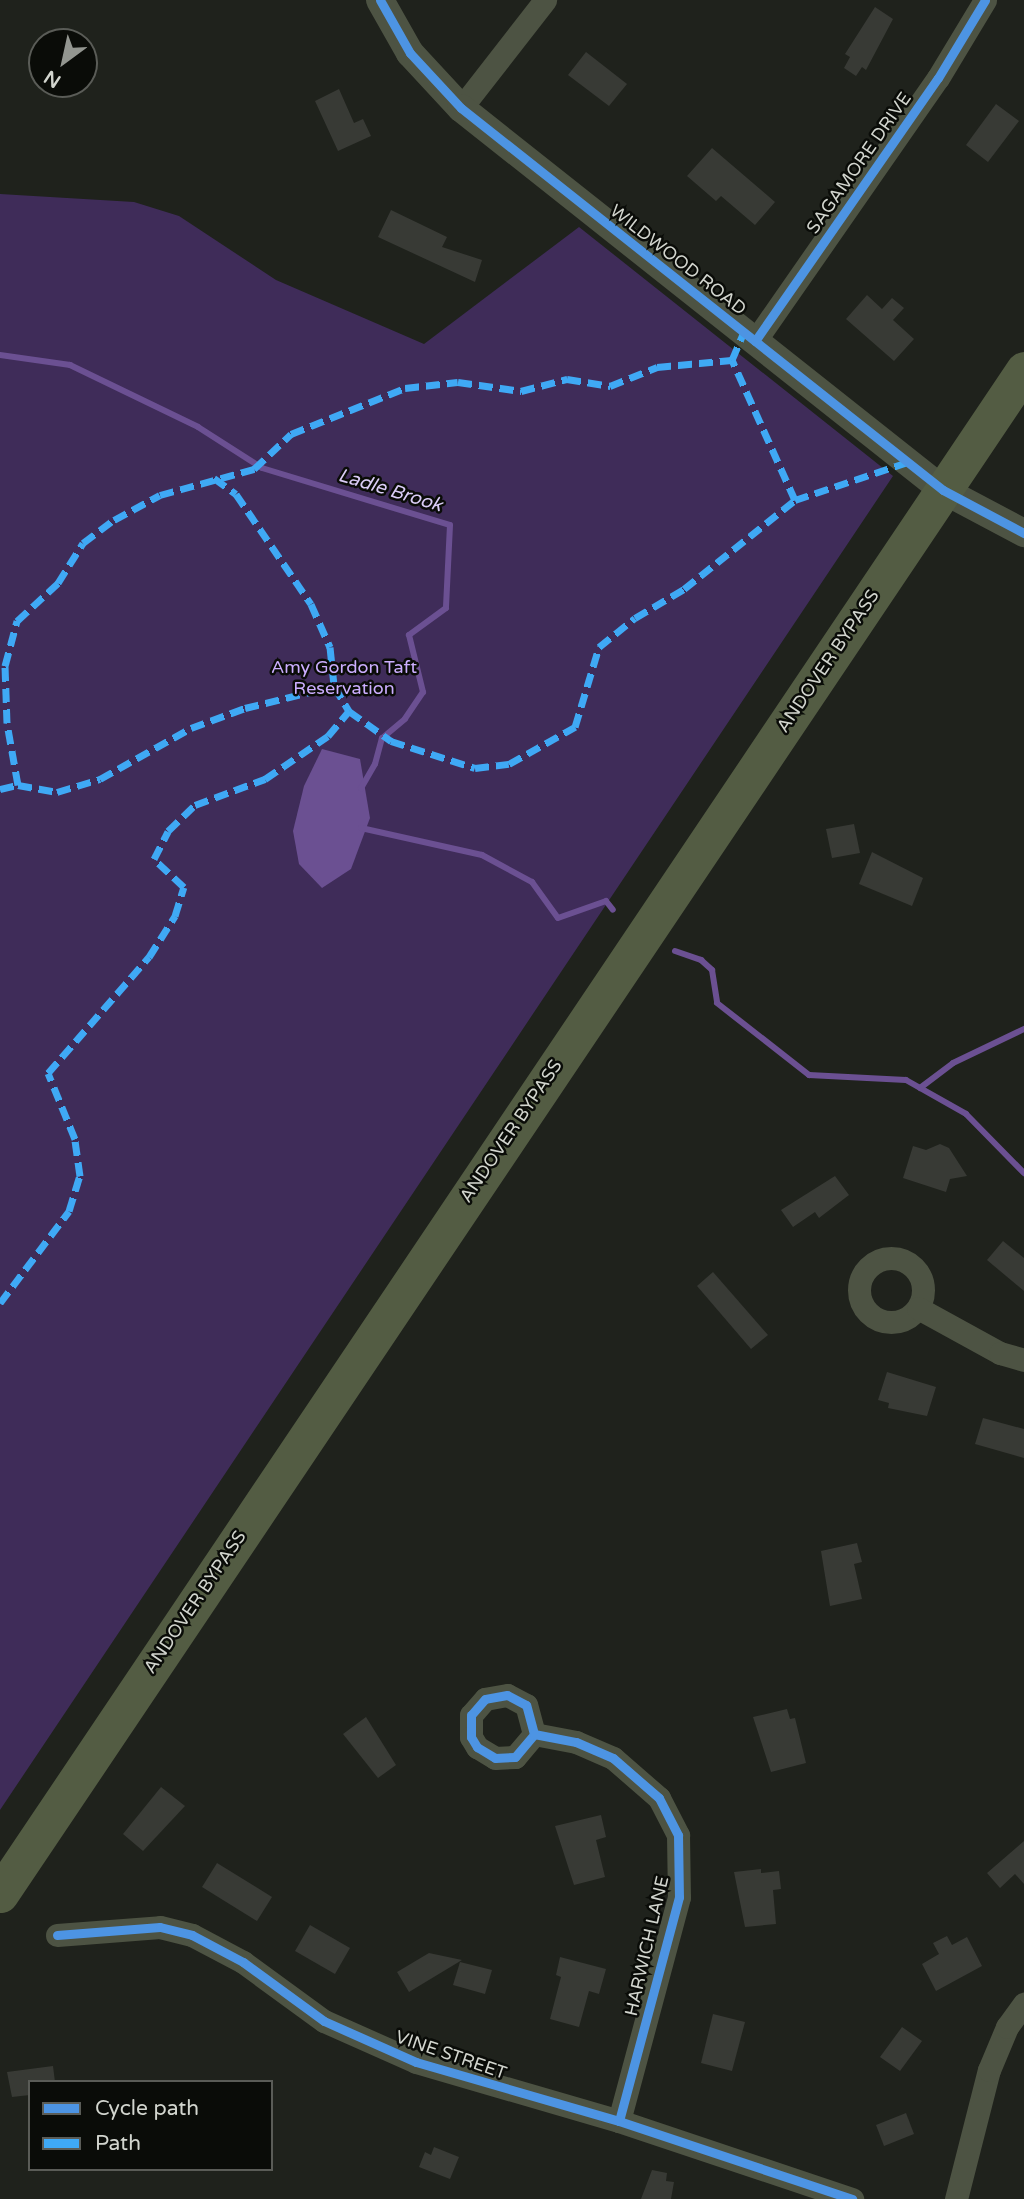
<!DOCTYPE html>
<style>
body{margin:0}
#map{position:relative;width:1024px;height:2199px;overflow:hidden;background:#1f221c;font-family:"Varela Round",sans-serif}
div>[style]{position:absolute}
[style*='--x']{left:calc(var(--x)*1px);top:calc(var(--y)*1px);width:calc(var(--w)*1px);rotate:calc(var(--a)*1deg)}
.green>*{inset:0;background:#3f2c59}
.water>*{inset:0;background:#6b5092}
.stream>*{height:6px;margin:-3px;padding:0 3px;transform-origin:3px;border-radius:3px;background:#6b5092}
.building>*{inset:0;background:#383a35}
.minor>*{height:23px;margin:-11.5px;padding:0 11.5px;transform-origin:11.5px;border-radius:11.5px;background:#4d5343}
.minor>.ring{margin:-11.5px;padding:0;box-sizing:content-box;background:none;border:23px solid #4d5343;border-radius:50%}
.tertiary>*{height:28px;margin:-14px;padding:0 14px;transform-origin:14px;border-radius:14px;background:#4d5343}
.primary>*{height:37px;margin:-18.5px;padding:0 18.5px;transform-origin:18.5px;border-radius:18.5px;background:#535c43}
.quiet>*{height:7px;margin-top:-3.5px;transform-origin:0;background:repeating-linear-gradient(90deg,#3fa9f5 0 14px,transparent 0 21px)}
.cycleway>*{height:9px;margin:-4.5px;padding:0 4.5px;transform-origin:4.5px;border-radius:4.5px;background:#4d94e3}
span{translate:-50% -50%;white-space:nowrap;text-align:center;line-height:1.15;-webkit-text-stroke:5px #0a0c08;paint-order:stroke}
.street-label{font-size:18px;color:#d2d5ce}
.park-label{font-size:18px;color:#ccaeff}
.water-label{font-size:19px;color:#daccf6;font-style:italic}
.legend{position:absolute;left:28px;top:2080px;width:245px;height:91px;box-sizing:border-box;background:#0a0c08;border:2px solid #5a5c57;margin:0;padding:9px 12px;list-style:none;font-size:21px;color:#d2d5ce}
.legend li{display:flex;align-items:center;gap:14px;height:35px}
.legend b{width:35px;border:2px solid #5a5c57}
.north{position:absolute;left:28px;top:28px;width:70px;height:70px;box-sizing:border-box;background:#0a0c08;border:2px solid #5a5c57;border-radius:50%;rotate:213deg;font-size:19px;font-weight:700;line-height:28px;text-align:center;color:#d2d5ce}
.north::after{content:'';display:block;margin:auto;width:24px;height:32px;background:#939690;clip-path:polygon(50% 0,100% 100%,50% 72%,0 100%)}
</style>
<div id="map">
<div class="green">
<i style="clip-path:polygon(0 194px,134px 202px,179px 216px,276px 280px,424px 344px,579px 227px,893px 476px,0 1810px)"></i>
</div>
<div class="water">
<i style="clip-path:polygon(322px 749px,360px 759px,370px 818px,351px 869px,322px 888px,299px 864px,293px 831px,304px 786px)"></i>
</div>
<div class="stream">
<i style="--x:0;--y:355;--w:71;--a:8.1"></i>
<i style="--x:70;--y:365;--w:142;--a:25.8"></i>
<i style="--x:198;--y:427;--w:76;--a:32.6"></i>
<i style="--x:262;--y:468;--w:196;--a:16.9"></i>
<i style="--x:450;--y:525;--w:83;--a:92.8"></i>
<i style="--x:446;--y:608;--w:46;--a:143.9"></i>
<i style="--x:409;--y:635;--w:59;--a:76.2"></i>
<i style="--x:423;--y:692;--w:32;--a:124"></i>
<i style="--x:405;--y:719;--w:30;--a:140"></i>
<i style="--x:382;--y:738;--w:27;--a:105"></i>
<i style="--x:375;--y:764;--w:28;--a:120"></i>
<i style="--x:361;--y:828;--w:124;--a:12.6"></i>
<i style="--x:482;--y:855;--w:57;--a:28.4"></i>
<i style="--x:532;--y:882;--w:44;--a:54.2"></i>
<i style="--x:558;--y:918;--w:51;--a:-19.5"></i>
<i style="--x:606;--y:901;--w:11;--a:52"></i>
<i style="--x:675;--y:951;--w:28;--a:19"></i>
<i style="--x:701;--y:960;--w:15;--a:42"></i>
<i style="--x:712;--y:970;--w:33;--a:81"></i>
<i style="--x:717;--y:1003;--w:117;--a:38"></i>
<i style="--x:809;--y:1075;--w:97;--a:3"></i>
<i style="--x:906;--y:1080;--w:69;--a:29.5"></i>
<i style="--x:966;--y:1114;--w:83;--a:45.5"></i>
<i style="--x:920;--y:1088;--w:41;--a:-37.1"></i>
<i style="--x:953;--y:1063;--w:79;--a:-25.6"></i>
</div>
<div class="building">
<i style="clip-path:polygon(875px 7px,893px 19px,866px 70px,862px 67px,856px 76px,844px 68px,850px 57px,845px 54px)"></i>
<i style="clip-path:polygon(586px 52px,627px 84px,609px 106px,568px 75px)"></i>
<i style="clip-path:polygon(339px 89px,354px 123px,363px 119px,371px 136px,338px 151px,315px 101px)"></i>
<i style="clip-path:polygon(996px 104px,1019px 121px,988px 162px,966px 145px)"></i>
<i style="clip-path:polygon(712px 148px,775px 202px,755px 225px,721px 196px,716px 201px,687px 176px)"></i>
<i style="clip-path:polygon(391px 210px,447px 237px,442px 247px,482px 260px,475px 282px,378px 237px)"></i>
<i style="clip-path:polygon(867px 295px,882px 309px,892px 298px,904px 308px,893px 320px,914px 339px,894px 361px,846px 319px)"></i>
<i style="clip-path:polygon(854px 824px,860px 853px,832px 858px,826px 829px)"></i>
<i style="clip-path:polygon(872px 852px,923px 878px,912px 906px,859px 884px)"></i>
<i style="clip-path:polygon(940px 1144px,949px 1148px,967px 1176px,950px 1179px,946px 1192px,903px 1178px,913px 1146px,926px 1150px)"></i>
<i style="clip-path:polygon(835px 1176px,849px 1195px,819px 1218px,815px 1212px,793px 1227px,781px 1210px)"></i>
<i style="clip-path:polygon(1003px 1241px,1024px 1258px,1024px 1291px,987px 1260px)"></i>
<i style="clip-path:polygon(713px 1272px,768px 1335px,751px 1349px,697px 1286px)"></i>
<i style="clip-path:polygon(887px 1372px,936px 1387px,927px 1416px,888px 1408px,889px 1403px,878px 1400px)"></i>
<i style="clip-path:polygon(983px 1418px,1024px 1429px,1024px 1458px,975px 1444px)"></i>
<i style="clip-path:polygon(857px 1543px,862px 1562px,854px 1564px,862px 1599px,830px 1606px,821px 1551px)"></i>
<i style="clip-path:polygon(787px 1709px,790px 1719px,795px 1718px,806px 1763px,771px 1772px,753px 1717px)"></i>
<i style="clip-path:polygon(366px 1717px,396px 1765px,378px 1778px,343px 1734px)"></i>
<i style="clip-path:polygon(161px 1787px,185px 1806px,143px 1851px,123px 1834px)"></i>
<i style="clip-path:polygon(601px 1815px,606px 1837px,596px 1840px,605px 1877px,574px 1885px,555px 1826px)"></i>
<i style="clip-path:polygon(1024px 1841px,1024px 1884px,1015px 1874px,1000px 1888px,987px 1873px)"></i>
<i style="clip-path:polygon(217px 1863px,272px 1897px,257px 1921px,202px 1887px)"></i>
<i style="clip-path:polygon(761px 1869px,761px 1873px,779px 1871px,781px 1889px,773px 1890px,776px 1924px,745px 1927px,734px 1872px)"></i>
<i style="clip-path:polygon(310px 1925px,350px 1948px,335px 1974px,295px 1951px)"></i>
<i style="clip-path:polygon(947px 1936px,952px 1945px,967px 1937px,982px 1966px,936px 1991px,922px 1964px,939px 1954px,933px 1943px)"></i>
<i style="clip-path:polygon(429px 1953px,462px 1960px,409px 1992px,397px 1972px)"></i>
<i style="clip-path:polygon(560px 1957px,606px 1969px,599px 1994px,589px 1991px,579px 2027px,550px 2019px,561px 1977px,556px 1975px)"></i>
<i style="clip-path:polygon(460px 1962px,492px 1970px,485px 1994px,453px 1985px)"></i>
<i style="clip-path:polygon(713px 2014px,745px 2022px,732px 2071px,701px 2063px)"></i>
<i style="clip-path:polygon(902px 2027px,922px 2041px,900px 2071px,880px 2057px)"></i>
<i style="clip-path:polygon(53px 2066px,55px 2082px,30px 2082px,30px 2095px,12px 2097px,7px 2072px)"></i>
<i style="clip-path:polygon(906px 2113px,914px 2134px,884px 2146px,876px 2125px)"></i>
<i style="clip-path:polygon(434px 2147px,459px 2157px,450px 2179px,419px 2167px,425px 2152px,431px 2155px)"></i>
<i style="clip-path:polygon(652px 2170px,667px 2173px,666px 2181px,674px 2182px,671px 2199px,641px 2199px)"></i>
</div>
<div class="minor">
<i style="--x:461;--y:108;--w:137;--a:-52.1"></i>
<i style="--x:755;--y:341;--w:320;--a:-55.2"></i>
<i style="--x:938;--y:78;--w:91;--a:-58.9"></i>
<i class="ring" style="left:859px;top:1258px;width:41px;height:41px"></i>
<i style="--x:918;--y:1308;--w:94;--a:28.8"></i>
<i style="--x:1000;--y:1353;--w:25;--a:16"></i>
<i style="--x:534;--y:1734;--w:30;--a:-105"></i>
<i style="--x:526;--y:1705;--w:21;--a:-152"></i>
<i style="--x:507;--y:1695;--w:22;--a:170"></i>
<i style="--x:485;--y:1699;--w:21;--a:131"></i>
<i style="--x:471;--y:1715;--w:22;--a:90"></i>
<i style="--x:471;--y:1737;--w:12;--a:59"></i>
<i style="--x:477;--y:1747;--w:21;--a:31"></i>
<i style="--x:495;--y:1758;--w:20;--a:-3"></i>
<i style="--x:515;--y:1757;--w:30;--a:-50"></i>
<i style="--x:534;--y:1734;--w:43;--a:10.8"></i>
<i style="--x:576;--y:1742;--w:40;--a:23.4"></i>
<i style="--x:613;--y:1758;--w:61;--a:41"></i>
<i style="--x:659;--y:1798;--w:42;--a:62.8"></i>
<i style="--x:678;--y:1835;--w:62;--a:89.1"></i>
<i style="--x:679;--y:1897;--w:232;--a:105"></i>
<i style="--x:57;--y:1935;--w:103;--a:-4.4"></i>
<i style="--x:160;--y:1927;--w:33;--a:14"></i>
<i style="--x:192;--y:1935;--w:58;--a:27.9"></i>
<i style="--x:243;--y:1962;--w:100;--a:36.1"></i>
<i style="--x:324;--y:2021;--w:101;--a:24"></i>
<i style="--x:416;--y:2062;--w:211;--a:16.2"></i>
<i style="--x:619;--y:2121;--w:246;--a:18.5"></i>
<i style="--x:956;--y:2199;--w:133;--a:-75.7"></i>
<i style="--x:989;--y:2070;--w:47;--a:-67.3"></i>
<i style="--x:1007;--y:2027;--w:29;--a:-54"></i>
</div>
<div class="tertiary">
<i style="--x:380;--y:0;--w:61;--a:60.5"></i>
<i style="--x:410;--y:53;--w:75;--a:47.2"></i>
<i style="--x:461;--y:108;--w:615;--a:38.4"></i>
<i style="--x:943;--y:490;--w:92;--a:28"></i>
</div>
<div class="primary">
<i style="--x:0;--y:1894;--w:1836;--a:-56.1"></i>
</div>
<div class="quiet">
<i style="--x:214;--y:478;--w:27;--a:36"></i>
<i style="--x:236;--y:494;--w:133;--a:55.7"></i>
<i style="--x:311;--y:604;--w:47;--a:66.2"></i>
<i style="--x:330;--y:647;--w:39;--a:84"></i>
<i style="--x:334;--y:686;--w:29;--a:59"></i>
<i style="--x:795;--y:500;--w:119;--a:-18.6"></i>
<i style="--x:18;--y:785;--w:40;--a:10"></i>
<i style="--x:57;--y:792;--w:45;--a:-16.8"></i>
<i style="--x:100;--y:779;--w:104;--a:-29.3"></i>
<i style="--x:191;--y:728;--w:58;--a:-20.3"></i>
<i style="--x:245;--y:708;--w:92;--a:-13.9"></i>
<i style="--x:0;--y:789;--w:18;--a:-13"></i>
<i style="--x:18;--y:785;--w:63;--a:-100.1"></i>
<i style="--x:7;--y:723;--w:57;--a:-92"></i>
<i style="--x:5;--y:666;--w:47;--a:-75.1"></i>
<i style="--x:17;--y:621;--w:56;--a:-42.8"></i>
<i style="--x:58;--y:583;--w:47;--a:-58"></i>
<i style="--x:83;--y:543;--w:39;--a:-37"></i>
<i style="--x:114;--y:520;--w:52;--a:-28.5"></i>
<i style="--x:160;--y:495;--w:98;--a:-15.5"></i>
<i style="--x:254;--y:469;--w:51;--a:-43.4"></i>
<i style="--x:291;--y:434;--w:123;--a:-22"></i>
<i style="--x:405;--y:388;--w:53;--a:-6.5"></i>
<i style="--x:458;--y:382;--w:64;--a:8.1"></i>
<i style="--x:521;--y:391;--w:48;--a:-14.6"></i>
<i style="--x:567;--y:379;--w:44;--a:9.2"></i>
<i style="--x:610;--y:386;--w:51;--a:-22"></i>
<i style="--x:657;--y:367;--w:75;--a:-5.3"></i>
<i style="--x:0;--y:1303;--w:115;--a:-53.1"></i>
<i style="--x:69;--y:1211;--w:37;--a:-73"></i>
<i style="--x:80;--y:1176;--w:37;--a:-98"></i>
<i style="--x:75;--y:1139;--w:71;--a:-112.2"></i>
<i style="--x:48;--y:1073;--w:154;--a:-49"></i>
<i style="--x:149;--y:957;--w:49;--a:-57.6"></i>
<i style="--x:175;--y:916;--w:30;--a:-73"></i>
<i style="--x:184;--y:887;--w:41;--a:-137"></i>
<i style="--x:154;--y:859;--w:31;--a:-63"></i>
<i style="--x:168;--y:831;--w:37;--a:-44"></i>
<i style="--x:195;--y:805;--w:75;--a:-20.4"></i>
<i style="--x:265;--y:779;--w:76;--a:-34.3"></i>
<i style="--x:328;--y:736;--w:33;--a:-50"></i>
<i style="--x:349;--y:711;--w:52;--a:35.5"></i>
<i style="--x:391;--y:741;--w:88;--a:17.8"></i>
<i style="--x:475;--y:768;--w:34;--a:-7"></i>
<i style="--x:509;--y:764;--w:76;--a:-29.3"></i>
<i style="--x:575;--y:727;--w:84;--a:-73.3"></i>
<i style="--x:599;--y:647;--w:46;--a:-38.9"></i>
<i style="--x:635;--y:618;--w:57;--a:-30.6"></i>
<i style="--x:684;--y:589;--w:142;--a:-38.7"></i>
<i style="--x:795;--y:500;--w:154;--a:-114.2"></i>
<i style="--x:732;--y:360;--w:30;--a:-67"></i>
</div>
<div class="cycleway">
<i style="--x:380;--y:0;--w:61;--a:60.5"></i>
<i style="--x:410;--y:53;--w:75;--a:47.2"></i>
<i style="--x:461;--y:108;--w:615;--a:38.4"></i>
<i style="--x:943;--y:490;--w:92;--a:28"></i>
<i style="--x:755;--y:341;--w:320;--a:-55.2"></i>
<i style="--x:938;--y:78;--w:91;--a:-58.9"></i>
<i style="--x:534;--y:1734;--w:30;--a:-105"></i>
<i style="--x:526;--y:1705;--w:21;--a:-152"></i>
<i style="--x:507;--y:1695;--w:22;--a:170"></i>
<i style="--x:485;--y:1699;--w:21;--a:131"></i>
<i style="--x:471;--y:1715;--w:22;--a:90"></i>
<i style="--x:471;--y:1737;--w:12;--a:59"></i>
<i style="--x:477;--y:1747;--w:21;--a:31"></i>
<i style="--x:495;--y:1758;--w:20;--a:-3"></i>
<i style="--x:515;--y:1757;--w:30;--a:-50"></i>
<i style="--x:534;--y:1734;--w:43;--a:10.8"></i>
<i style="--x:576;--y:1742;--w:40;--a:23.4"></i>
<i style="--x:613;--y:1758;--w:61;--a:41"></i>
<i style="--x:659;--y:1798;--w:42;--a:62.8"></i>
<i style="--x:678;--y:1835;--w:62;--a:89.1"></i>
<i style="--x:679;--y:1897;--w:232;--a:105"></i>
<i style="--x:57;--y:1935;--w:103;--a:-4.4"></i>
<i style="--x:160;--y:1927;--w:33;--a:14"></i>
<i style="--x:192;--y:1935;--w:58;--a:27.9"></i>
<i style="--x:243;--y:1962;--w:100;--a:36.1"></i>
<i style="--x:324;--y:2021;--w:101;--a:24"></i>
<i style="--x:416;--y:2062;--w:211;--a:16.2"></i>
<i style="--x:619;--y:2121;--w:246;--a:18.5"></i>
</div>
<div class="street-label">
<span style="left:859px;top:163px;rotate:-55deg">SAGAMORE DRIVE</span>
<span style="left:678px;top:260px;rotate:38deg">WILDWOOD ROAD</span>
<span style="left:828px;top:661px;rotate:-56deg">ANDOVER BYPASS</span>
<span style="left:511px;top:1131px;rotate:-56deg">ANDOVER BYPASS</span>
<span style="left:195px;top:1602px;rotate:-56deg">ANDOVER BYPASS</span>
<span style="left:647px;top:1946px;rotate:-77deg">HARWICH LANE</span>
<span style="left:451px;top:2055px;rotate:19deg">VINE STREET</span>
</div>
<div class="park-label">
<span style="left:344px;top:678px">Amy Gordon Taft<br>Reservation</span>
</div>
<div class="water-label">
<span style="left:390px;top:491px;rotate:17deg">Ladle Brook</span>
</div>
<ul class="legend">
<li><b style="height:9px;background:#4d94e3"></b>Cycle path</li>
<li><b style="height:9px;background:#3fa9f5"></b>Path</li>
</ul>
<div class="north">N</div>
</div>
